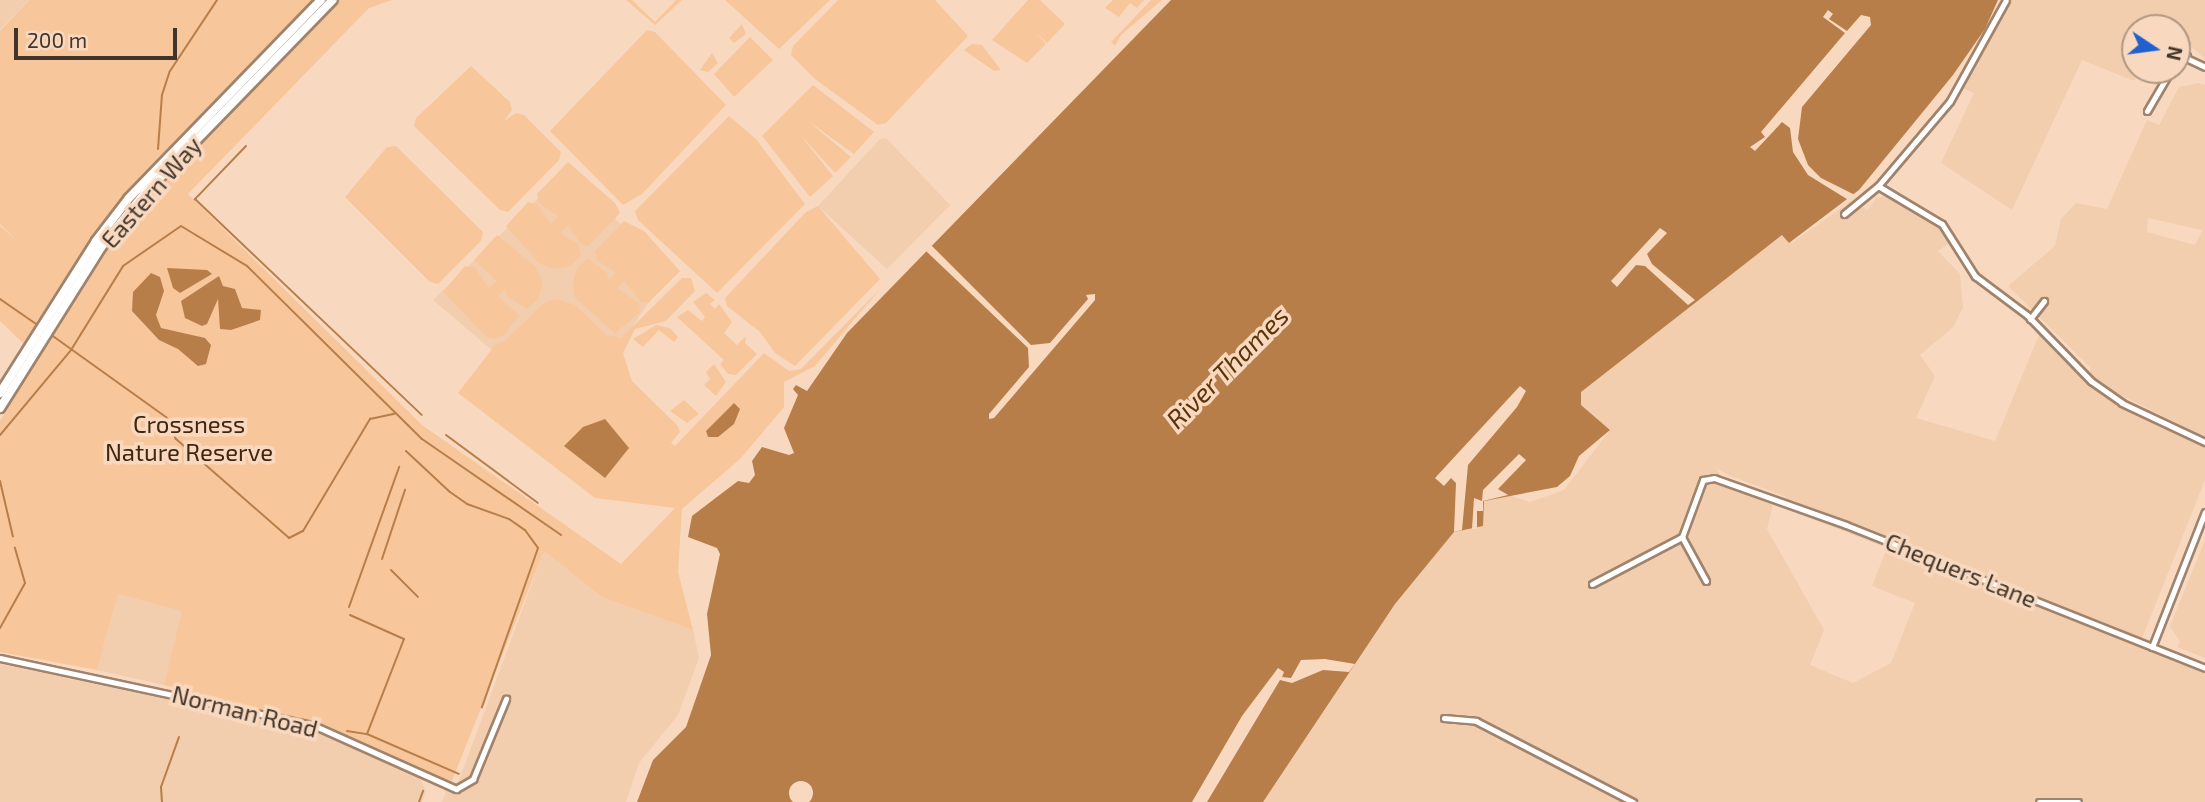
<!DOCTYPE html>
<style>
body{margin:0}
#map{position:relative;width:2205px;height:802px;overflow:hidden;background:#f8d9c0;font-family:"Exo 2",sans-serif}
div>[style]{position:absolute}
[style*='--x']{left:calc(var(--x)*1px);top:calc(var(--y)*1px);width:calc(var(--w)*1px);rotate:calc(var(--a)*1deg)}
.built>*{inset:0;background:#f2cdae}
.green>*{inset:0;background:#f8c69b}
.water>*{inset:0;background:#b87e4a}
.pier>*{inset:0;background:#f8d9c0}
.round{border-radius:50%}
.stream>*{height:2px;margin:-1px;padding:0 1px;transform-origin:1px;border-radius:1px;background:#b87e4a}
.roads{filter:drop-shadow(2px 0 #9f836c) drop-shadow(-2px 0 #9f836c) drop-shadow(0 2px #9f836c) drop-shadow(0 -2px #9f836c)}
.street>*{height:5px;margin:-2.5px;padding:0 2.5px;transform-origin:2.5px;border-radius:2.5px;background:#fff}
.primary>*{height:8px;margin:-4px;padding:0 4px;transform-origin:4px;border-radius:4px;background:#fff}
span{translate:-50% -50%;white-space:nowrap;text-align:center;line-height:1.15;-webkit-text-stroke:7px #f8d9c0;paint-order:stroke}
.street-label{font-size:24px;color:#41352b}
.park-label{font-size:24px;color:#3f260f}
.water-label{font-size:26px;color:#5c340a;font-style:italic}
.north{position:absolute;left:2121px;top:14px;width:70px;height:70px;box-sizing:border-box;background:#f8d9c0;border:2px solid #af9784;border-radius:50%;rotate:103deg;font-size:19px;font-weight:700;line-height:28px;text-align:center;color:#41352b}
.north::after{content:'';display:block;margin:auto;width:24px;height:32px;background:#2161cd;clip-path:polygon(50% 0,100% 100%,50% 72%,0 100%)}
.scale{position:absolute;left:14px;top:28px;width:163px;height:32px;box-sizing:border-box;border:4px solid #41352b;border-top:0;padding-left:9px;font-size:21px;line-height:24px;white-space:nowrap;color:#41352b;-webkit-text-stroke:5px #f8d9c0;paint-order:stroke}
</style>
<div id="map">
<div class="built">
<i style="clip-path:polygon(0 0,28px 0,0 30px)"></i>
<i style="clip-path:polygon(2008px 0,2205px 0,2205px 59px,2189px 44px,2191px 39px,2177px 37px,2177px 28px,2135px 28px,2135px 70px,2140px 70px,2134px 81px,2082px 60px,2012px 210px,1941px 163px,1974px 93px,1962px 88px,1968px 80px,1961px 74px,1995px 29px)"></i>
<i style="clip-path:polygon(evenodd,2199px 83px,2205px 85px,2205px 437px,2115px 392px,2089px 373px,2091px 368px,2008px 286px,2055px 246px,2061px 219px,2076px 203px,2107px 209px,2147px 120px,2159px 125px,2179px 87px,2199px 83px,2148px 218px,2202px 230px,2202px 231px,2195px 245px,2147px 232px,2148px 218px)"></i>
<i style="clip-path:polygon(886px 138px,950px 205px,887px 269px,818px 206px,880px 139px)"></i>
<i style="clip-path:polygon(565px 172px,670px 270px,610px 361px,501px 358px,433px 300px)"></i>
<i style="clip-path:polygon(evenodd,1887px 196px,1940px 225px,1953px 240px,1938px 251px,1960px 274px,1963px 307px,1953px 327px,1920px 355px,1935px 376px,1916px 418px,1995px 441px,2039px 335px,2098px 391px,2205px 446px,2205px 480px,2139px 646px,2205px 672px,2205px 802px,1263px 802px,1395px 604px,1454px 532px,1482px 526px,1483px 501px,1508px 495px,1530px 502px,1564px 490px,1574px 477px,1610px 430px,1581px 405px,1580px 392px,1783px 234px,1790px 244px,1851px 201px,1868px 210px,1876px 198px,1887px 196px,1717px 468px,1728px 475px,1787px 497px,1773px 504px,1725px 486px,1717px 468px,1887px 196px,1773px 504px,1887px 548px,1872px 586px,1915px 603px,1891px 663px,1853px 683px,1810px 665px,1824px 630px,1767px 529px,1773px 504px)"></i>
<i style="clip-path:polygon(2205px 540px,2205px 658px,2177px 647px,2180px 642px,2170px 626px)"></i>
<i style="clip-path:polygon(544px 551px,602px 597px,693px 630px,699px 658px,678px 715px,639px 763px,626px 802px,442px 802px,447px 789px,458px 783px)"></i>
<i style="clip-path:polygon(118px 594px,183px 611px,164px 685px,97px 670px)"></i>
<i style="clip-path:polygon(0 664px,316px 731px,419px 777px,426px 791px,422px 802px,0 802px)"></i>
</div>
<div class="green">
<i style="clip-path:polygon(29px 0,314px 0,126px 195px,92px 237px,25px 345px,0 321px,0 226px,16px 240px,0 224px,0 31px)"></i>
<i style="clip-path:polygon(338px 0,392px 0,369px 8px,188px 194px,422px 425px,621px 564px,675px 508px,595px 498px,458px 393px,496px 344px,505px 341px,544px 303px,556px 299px,575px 305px,606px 335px,621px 338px,682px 278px,691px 278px,695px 291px,666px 321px,635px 329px,623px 353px,632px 381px,678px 426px,680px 432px,671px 443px,675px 446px,764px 353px,789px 371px,801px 369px,880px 289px,815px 366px,784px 382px,784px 407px,740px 459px,682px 509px,678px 572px,693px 630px,602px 597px,544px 551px,451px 783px,303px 722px,164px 685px,182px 611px,118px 594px,97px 670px,0 652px,0 421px,107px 246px,147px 196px)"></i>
<i style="clip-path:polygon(626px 0,632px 0,655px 22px,676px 0,682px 0,655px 25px)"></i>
<i style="clip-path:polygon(725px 0,830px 0,779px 49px)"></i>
<i style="clip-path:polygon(838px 0,935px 0,968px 36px,886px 123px,878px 125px,815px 79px,791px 55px,793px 46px)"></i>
<i style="clip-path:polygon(1028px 0,1040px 0,1065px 24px,1047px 43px,1036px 33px,1046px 44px,1027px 63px,992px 40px)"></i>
<i style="clip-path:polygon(1113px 0,1144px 0,1137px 8px,1130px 3px,1119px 17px,1105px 8px)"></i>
<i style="clip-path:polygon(1151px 0,1162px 0,1121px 35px,1115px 46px,1111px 42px)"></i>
<i style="clip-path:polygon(742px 24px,746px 34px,734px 43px,729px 38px)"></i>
<i style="clip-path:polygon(647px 30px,655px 32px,726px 105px,642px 194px,623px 205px,550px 131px)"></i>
<i style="clip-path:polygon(750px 37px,773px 60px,734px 97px,714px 74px)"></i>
<i style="clip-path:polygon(972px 44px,982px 45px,1001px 70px,994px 71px,964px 50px)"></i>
<i style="clip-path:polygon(712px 53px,718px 63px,708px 72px,700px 70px)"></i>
<i style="clip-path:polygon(471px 66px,510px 102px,512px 110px,504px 121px,516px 113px,524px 115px,561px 152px,559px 160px,508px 212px,500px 210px,414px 126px,416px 118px)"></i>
<i style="clip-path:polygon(813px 85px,874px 132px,854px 154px,808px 121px,851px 157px,835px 173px,798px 132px,833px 176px,810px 197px,762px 136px)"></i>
<i style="clip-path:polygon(729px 116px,756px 139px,805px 204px,717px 293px,638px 220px,635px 211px)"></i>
<i style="clip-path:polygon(396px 146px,483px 232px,481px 241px,438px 284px,430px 282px,345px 197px,387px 147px)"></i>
<i style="clip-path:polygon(568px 162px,615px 203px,620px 213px,588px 246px,582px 245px,567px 225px,560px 233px,578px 244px,581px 255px,570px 266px,553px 269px,539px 263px,506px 226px,528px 202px,537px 204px,551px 224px,559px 217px,539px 203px,537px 194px)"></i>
<i style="clip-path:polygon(818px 206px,880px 279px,795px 366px,775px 353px,760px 332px,727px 306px,725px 298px,806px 212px)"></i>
<i style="clip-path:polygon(624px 221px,644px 231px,680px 271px,648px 303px,641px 302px,624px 281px,617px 288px,639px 303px,640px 312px,615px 333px,575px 298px,573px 281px,578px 267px,588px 259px,607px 273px,609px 280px,616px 273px,597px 260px,595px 251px)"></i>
<i style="clip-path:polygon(497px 235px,536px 267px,543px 284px,538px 299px,527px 309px,507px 296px,505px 289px,498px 296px,519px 315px,505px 334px,495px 339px,487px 337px,443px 292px,465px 266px,475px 268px,489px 288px,497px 281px,474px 260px)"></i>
<i style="clip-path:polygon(706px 293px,715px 300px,710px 304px,715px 309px,719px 304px,732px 322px,724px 333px,737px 345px,746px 336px,745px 343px,757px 354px,736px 375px,728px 374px,720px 364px,724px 360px,677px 317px,688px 310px,702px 321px,705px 317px,693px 302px)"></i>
<i style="clip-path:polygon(656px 325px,670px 328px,678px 337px,674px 342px,659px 330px,643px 347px,633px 339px)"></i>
<i style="clip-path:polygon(714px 364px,726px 382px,716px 396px,704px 385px,710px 379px,706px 372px)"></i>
<i style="clip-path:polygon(684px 400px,699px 414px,687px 423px,670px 411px)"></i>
</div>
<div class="water">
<i style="clip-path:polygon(1171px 0,1998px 0,1985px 29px,1953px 75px,1859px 190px,1789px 243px,1782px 235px,1581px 392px,1581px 405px,1610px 430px,1579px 456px,1570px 476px,1557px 487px,1484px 501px,1483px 526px,1454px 532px,1395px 604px,1263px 802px,637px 802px,653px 760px,686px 727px,711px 655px,707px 614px,720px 554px,717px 548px,688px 537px,692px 516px,738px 481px,749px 483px,755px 475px,752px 461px,762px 447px,789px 455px,794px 453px,784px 428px,798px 395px,793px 389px,796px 385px,807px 391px,847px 333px)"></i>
<i style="clip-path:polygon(167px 268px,207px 270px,212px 274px,180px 293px,173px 288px)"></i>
<i style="clip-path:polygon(151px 273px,160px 277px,164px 291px,156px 315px,161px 328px,205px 338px,211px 345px,206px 364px,198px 366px,178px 349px,159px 340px,132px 311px,133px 292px)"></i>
<i style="clip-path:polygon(219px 276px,223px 286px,235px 289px,242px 308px,261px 310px,260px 320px,231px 330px,220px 329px,218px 299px,207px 324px,202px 326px,185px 318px,181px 301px)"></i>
<i style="clip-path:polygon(734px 403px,740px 409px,734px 424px,718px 437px,708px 437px,706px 431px)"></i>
<i style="clip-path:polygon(605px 419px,629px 448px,605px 478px,564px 446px,583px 427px)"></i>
</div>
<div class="pier">
<i style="clip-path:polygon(1828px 10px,1833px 14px,1829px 19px,1847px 31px,1861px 15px,1870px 17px,1871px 25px,1802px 107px,1798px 139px,1808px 165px,1821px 178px,1857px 196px,1850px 201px,1808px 175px,1793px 152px,1790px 128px,1782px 122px,1755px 151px,1750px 147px,1765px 137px,1761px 132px,1845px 33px,1823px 17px)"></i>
<i style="clip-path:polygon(1660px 228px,1667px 233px,1647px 254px,1652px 264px,1695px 300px,1688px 305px,1645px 266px,1636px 265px,1617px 287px,1611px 281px)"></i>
<i style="clip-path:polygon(931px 245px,1031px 345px,1050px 343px,1088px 299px,1086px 295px,1095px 294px,1095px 300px,994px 418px,989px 419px,989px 414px,1029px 367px,1028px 348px,926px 251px)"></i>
<i style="clip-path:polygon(1520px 386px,1526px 391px,1517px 407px,1468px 465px,1462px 530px,1454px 532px,1456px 483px,1451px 478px,1444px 486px,1435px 478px)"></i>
<i style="clip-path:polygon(1519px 454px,1526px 460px,1498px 489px,1508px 495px,1483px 501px,1483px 511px,1477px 511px,1477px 529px,1472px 529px,1474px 498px,1482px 501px,1483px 490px)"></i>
<i style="clip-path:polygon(1325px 659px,1355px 664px,1349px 672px,1323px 670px,1292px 683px,1280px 680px,1207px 802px,1192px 802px,1242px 716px,1278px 668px,1284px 672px,1282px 677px,1291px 678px,1301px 660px)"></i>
<i class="round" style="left:789px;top:781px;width:24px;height:24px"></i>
</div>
<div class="stream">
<i style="--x:246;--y:146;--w:74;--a:133.9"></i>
<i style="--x:195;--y:199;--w:313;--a:43.6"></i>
<i style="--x:158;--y:149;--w:54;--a:-85.8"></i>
<i style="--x:162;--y:95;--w:25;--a:-72"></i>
<i style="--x:170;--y:71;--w:85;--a:-56.5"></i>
<i style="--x:0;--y:299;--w:47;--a:34.7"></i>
<i style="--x:50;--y:334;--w:143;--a:35.6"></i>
<i style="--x:166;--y:417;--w:24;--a:66"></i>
<i style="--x:176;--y:439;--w:150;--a:41.2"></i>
<i style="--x:289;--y:538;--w:16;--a:-27"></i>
<i style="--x:303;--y:531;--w:131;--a:-59.1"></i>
<i style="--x:370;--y:419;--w:25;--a:-12"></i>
<i style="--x:0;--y:435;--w:111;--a:-50.1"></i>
<i style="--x:71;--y:350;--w:99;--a:-58.2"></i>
<i style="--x:123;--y:266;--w:70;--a:-34.6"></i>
<i style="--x:181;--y:226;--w:77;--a:31.2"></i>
<i style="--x:247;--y:266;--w:246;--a:44.7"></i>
<i style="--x:422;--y:439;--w:169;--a:34.6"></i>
<i style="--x:446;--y:435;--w:114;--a:36.5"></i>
<i style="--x:406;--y:451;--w:60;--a:43"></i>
<i style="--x:450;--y:492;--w:21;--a:35"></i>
<i style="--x:467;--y:504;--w:45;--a:19.7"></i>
<i style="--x:509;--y:519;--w:19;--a:35"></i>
<i style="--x:525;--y:530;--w:22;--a:54"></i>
<i style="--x:538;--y:548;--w:169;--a:109.4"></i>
<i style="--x:0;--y:481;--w:57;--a:76.9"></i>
<i style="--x:382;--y:559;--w:73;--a:-71.6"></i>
<i style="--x:391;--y:570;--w:38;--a:45"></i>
<i style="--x:349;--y:607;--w:149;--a:-70.3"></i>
<i style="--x:350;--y:615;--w:59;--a:24"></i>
<i style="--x:404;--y:639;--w:102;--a:111.3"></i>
<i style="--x:0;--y:628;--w:51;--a:-60.9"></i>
<i style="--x:25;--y:583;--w:37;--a:-106"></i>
<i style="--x:347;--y:731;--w:20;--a:9"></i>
<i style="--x:367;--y:734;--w:100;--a:23.5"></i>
<i style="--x:162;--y:802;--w:15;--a:-94"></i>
<i style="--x:161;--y:787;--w:53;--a:-70.2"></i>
<i style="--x:419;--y:802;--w:12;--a:-70"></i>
</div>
<div class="roads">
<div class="street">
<i style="--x:2177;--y:47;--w:13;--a:42"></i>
<i style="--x:2187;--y:56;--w:12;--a:145"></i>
<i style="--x:2186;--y:58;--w:21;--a:25"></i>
<i style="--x:2147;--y:111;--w:48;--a:-59.7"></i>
<i style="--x:1878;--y:186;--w:74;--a:30.7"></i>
<i style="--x:1942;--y:224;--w:62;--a:57.6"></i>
<i style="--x:1975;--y:276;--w:65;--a:36.9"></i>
<i style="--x:2027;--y:315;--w:92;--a:45.9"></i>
<i style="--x:2091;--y:381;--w:38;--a:35"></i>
<i style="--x:2122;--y:403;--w:92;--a:25.2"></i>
<i style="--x:1844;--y:214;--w:44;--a:-39.5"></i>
<i style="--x:1878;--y:186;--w:111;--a:-49.7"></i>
<i style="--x:1950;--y:101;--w:115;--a:-61"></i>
<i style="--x:2030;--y:319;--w:23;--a:-52"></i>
<i style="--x:1706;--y:581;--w:50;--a:-118.6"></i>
<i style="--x:1682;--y:537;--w:61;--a:-69.8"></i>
<i style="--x:1703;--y:480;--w:11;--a:-10"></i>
<i style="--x:1714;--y:478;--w:140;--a:19.6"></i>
<i style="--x:1846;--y:525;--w:386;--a:21.7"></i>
<i style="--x:1592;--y:584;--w:102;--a:-27.6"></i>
<i style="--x:2152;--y:647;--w:145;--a:-68.6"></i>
<i style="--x:0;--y:658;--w:320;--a:12.1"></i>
<i style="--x:313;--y:725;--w:157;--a:24.1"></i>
<i style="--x:456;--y:789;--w:20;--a:-30"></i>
<i style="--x:473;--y:779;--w:87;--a:-67.6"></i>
<i style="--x:1444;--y:718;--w:32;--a:5"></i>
<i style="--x:1476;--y:721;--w:177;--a:27.3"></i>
<i style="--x:2039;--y:802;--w:39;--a:0"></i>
</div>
<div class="primary">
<i style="--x:0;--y:393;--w:180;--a:-57.7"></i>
<i style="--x:96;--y:241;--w:54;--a:-52.5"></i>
<i style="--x:129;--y:198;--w:276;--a:-45.9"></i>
<i style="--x:0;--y:408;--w:191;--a:-57.8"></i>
<i style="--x:102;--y:246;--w:68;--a:-50.9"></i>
<i style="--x:145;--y:193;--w:269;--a:-45.8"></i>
</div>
</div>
<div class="street-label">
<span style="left:151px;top:192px;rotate:-49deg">Eastern Way</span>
<span style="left:1961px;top:570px;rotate:22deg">Chequers Lane</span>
<span style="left:245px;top:711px;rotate:14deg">Norman Road</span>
</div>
<div class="park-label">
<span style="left:189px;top:438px">Crossness<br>Nature Reserve</span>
</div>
<div class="water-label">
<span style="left:1227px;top:367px;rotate:-45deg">River Thames</span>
</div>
<div class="north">N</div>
<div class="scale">200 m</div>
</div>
